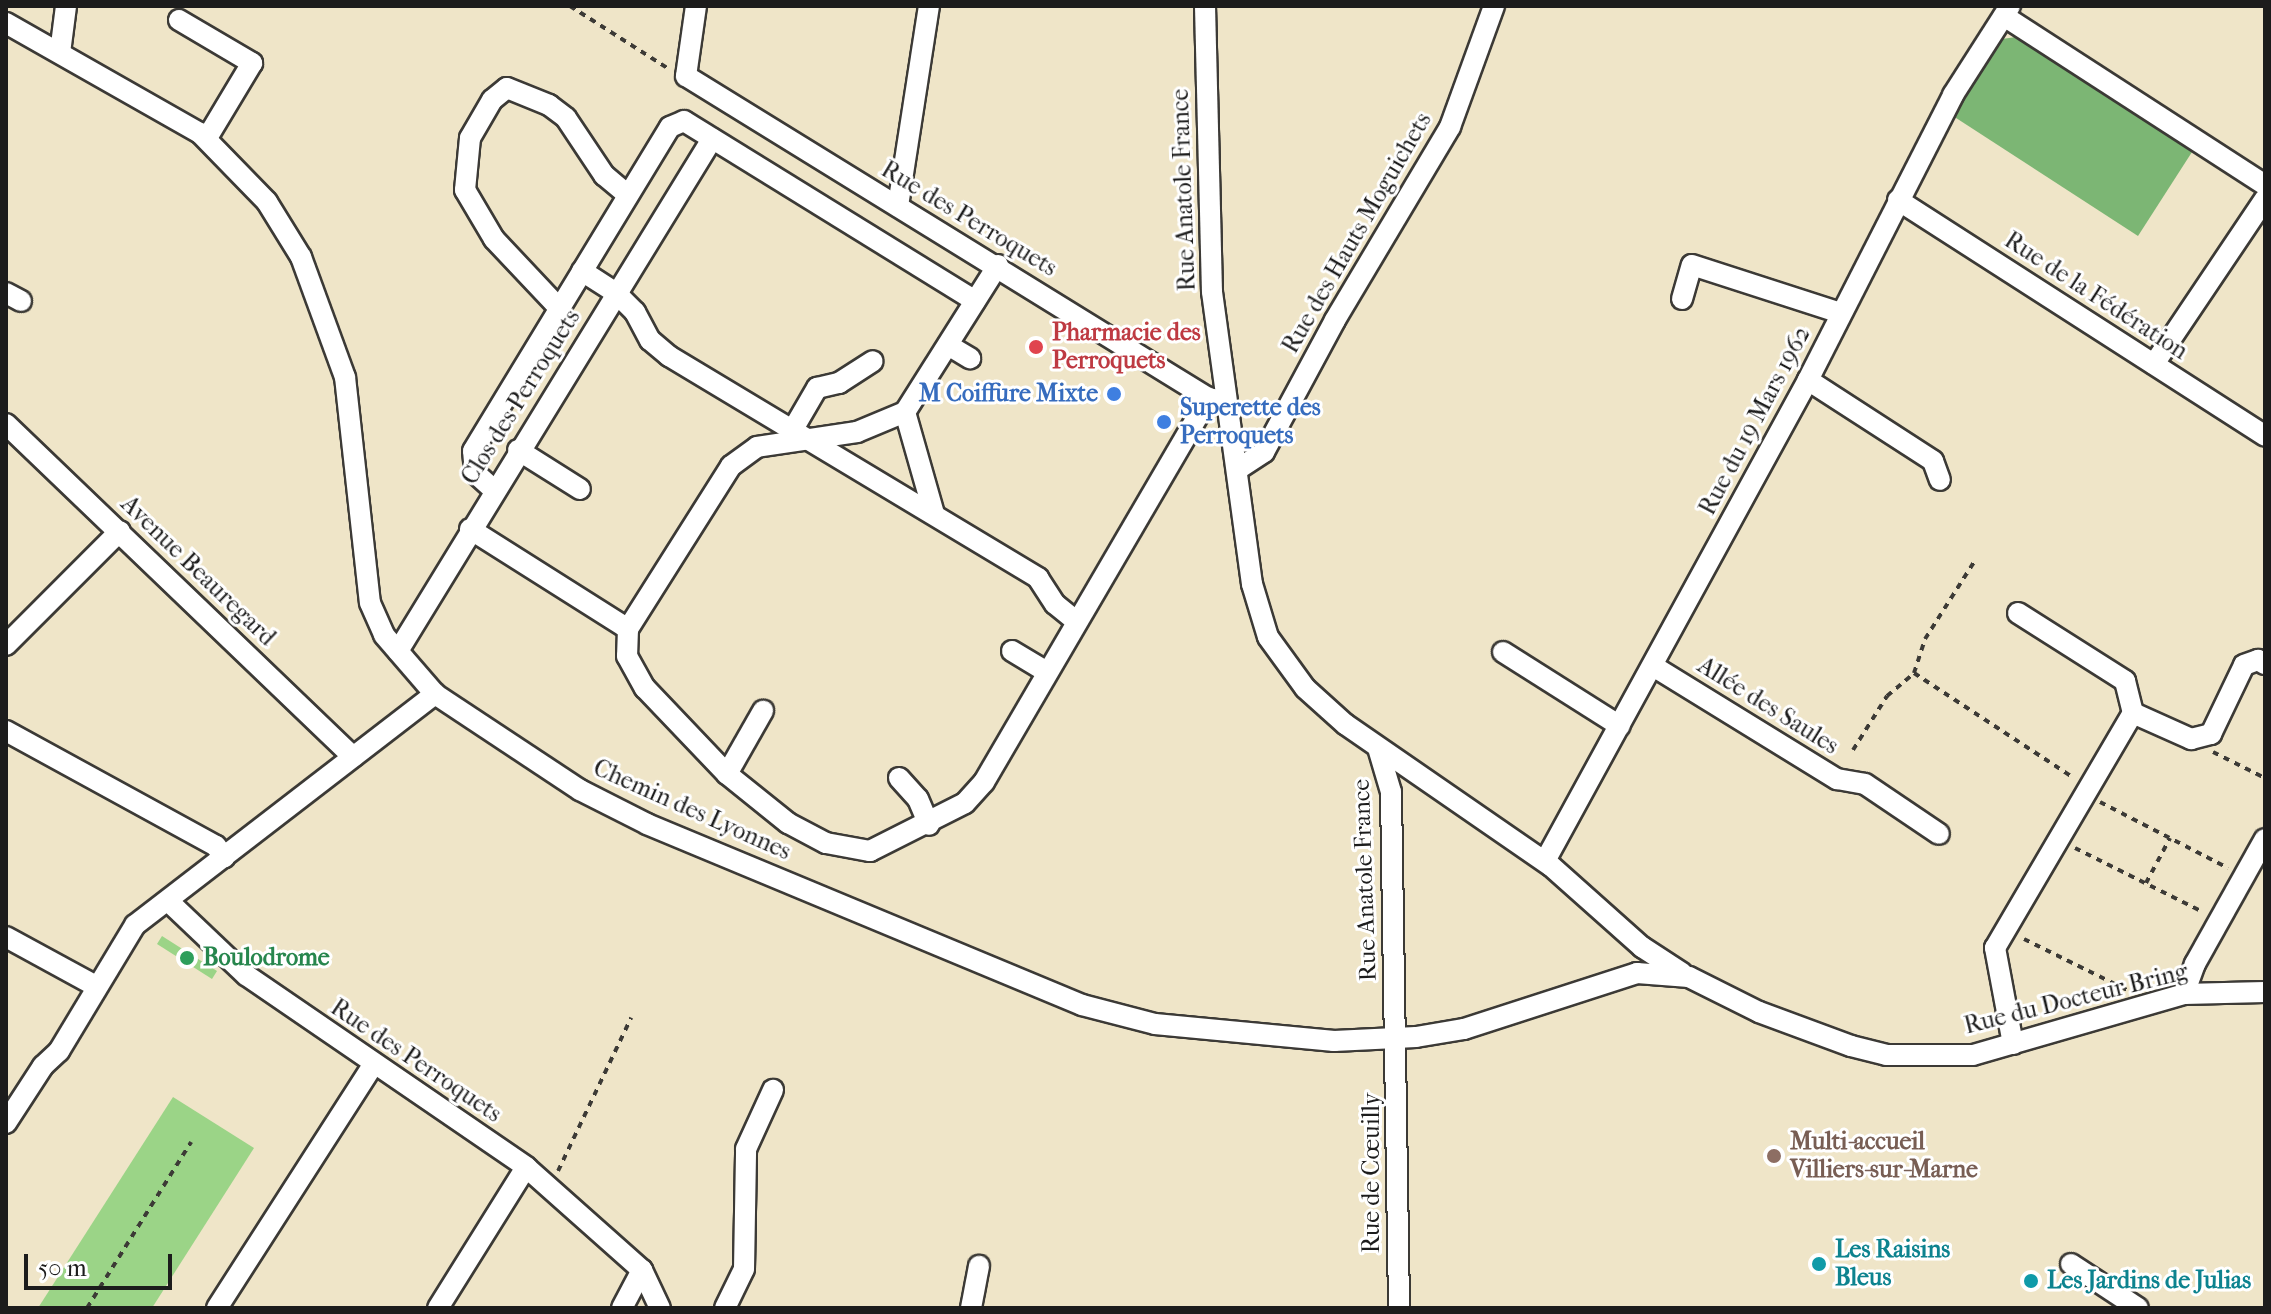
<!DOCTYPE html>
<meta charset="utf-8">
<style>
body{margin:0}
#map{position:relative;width:2271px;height:1314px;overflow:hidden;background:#efe5c8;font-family:"IM FELL French Canon",serif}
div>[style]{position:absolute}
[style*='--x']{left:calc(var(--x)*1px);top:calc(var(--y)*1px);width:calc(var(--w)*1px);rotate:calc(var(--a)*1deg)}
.green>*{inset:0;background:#9bd487}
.forest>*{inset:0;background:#7cb674}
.path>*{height:4px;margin-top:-2px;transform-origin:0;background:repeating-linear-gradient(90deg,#3c3a36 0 6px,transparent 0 12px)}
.roads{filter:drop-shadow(2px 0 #3c3a36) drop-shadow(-2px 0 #3c3a36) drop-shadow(0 2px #3c3a36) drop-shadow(0 -2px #3c3a36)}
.minor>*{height:20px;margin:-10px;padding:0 10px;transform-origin:10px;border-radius:10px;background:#fff}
.dots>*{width:22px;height:22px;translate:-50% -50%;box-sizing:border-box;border:4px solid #fff;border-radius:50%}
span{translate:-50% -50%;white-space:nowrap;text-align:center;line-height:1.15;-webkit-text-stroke:6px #fff;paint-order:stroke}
.street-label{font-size:24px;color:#1c1c1c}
.health-label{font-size:24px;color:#be3a42;font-weight:700}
.left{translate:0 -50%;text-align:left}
.shop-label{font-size:24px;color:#366cbe;font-weight:700}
.right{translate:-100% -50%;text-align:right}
.leisure-label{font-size:24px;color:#27864d;font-weight:700}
.education-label{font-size:24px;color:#785e54;font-weight:700}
.culture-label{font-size:24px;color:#0d838f;font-weight:700}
.frame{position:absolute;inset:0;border:8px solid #1c1c1c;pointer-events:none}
.scale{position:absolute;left:24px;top:1254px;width:148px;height:36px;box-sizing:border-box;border:4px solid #1c1c1c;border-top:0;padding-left:10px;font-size:24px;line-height:28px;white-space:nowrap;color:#1c1c1c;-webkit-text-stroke:6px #fff;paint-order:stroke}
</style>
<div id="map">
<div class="green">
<i style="clip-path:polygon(162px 936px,217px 971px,212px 979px,157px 944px)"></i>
<i style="clip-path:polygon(173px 1097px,254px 1148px,152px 1308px,38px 1308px)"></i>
</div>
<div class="forest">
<i style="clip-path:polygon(2016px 37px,2192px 152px,2138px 236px,1953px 116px,2002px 39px)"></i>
</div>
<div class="path">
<i style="--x:570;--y:6;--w:117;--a:32.5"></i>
<i style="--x:1914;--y:673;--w:191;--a:33.3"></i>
<i style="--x:1853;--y:750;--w:64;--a:-57.8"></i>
<i style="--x:1887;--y:696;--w:35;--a:-40"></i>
<i style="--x:1914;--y:673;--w:36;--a:-72"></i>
<i style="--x:1925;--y:639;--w:95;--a:-57.5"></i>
<i style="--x:2213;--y:752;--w:58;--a:26.6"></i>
<i style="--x:2100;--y:802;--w:144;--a:27.3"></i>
<i style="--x:2075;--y:848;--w:143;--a:26.6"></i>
<i style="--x:2146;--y:883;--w:51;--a:-61.9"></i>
<i style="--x:2024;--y:939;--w:115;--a:26.3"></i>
<i style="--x:558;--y:1171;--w:170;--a:-64.5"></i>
<i style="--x:87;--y:1308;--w:196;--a:-57.9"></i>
</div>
<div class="roads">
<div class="minor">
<i style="--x:696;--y:6;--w:71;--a:98.1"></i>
<i style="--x:686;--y:76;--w:613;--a:31.67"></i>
<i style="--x:1208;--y:398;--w:10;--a:11"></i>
<i style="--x:1205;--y:6;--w:286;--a:88.6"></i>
<i style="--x:1212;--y:292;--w:295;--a:82.2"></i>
<i style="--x:1252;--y:584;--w:55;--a:73.2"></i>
<i style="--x:1268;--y:637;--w:63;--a:54"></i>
<i style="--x:1305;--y:688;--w:54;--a:42"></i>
<i style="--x:1345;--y:724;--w:250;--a:34.6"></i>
<i style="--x:1551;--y:866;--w:122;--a:41.7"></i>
<i style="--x:1642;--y:947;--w:48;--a:33"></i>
<i style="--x:2004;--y:16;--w:311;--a:32.9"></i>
<i style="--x:179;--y:20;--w:85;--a:30.5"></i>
<i style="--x:252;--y:63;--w:87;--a:121"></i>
<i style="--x:6;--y:23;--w:223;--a:29.6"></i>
<i style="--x:200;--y:133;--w:96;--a:45.8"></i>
<i style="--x:267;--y:202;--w:65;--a:58.3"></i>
<i style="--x:301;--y:257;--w:128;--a:69.9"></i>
<i style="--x:345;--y:377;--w:227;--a:83.7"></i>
<i style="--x:370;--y:603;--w:35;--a:66"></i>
<i style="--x:384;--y:635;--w:78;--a:49.2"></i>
<i style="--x:435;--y:694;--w:174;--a:33.5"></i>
<i style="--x:580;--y:790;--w:75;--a:26.9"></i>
<i style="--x:647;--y:824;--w:471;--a:22.6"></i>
<i style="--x:1082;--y:1005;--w:75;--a:14.6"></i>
<i style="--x:1155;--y:1024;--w:180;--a:5.4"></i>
<i style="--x:1334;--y:1041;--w:82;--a:-2.8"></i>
<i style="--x:1416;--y:1037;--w:49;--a:-9.5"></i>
<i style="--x:1464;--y:1029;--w:182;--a:-17.9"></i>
<i style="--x:1637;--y:973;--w:52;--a:4.4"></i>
<i style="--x:1689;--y:977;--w:78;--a:26.6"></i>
<i style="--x:1759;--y:1012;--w:98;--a:20.3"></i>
<i style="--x:1851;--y:1046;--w:36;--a:14"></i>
<i style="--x:1886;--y:1055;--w:87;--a:0"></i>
<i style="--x:1973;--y:1055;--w:220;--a:-16.1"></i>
<i style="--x:2184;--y:994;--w:81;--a:-1.4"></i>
<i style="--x:60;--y:53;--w:47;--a:-82.7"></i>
<i style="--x:1898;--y:200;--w:436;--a:32.7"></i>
<i style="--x:898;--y:206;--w:202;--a:-81.2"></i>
<i style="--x:998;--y:265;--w:174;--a:122.3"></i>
<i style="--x:905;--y:412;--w:52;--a:157.4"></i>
<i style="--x:857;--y:432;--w:101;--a:171.5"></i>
<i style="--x:757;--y:447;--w:32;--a:144"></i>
<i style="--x:731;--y:466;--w:193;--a:122.3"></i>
<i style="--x:628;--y:629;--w:27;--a:92"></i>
<i style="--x:627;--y:656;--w:37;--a:61"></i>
<i style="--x:645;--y:688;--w:119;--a:46.4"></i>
<i style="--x:727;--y:774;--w:78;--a:38.8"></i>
<i style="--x:788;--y:823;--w:43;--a:27.8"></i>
<i style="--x:826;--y:843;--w:45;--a:10.3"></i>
<i style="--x:870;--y:851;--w:106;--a:-26.8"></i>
<i style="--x:965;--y:803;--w:28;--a:-48"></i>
<i style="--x:984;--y:782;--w:445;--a:-59.7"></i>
<i style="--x:582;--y:271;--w:40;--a:32.9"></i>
<i style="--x:616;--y:293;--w:27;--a:45"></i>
<i style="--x:635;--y:312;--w:32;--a:62"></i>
<i style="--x:650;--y:340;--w:25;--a:40"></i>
<i style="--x:669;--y:356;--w:431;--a:31"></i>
<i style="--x:1038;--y:578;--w:31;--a:57"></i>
<i style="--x:1055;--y:604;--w:27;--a:39"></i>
<i style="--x:6;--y:293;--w:17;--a:28"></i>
<i style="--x:1682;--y:299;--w:35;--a:-74"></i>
<i style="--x:1692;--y:265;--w:157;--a:17.9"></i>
<i style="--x:559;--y:308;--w:95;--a:-133.3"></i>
<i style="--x:494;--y:239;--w:57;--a:-120.6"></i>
<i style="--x:465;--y:190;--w:52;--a:-84.5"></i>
<i style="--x:470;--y:138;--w:44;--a:-59.9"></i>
<i style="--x:492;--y:100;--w:19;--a:-39"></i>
<i style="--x:507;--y:88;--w:45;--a:22"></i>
<i style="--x:549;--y:105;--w:21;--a:37"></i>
<i style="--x:566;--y:118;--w:69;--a:56.3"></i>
<i style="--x:604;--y:175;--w:31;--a:40"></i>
<i style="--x:948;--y:345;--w:26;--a:31"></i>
<i style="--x:2154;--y:364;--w:199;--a:-56.1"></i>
<i style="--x:1808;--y:380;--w:149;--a:32.9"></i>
<i style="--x:1933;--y:461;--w:20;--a:70"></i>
<i style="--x:905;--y:412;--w:106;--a:74.1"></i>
<i style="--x:6;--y:424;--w:481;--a:43.8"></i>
<i style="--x:792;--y:431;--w:50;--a:-59.8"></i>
<i style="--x:817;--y:388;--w:23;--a:-13"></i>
<i style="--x:839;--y:383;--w:40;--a:-32.9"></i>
<i style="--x:518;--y:450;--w:73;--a:32.2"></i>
<i style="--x:1238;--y:469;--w:31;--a:-33"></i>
<i style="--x:1264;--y:452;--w:150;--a:-61.7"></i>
<i style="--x:1335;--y:320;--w:225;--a:-59.2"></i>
<i style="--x:1450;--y:127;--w:129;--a:-70"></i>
<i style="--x:494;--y:490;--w:25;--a:-138"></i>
<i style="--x:475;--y:473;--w:22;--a:-95"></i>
<i style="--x:473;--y:451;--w:379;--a:-58.7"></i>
<i style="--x:670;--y:127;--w:15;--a:-23"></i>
<i style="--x:684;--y:121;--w:342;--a:31.7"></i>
<i style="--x:470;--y:529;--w:187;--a:32.3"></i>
<i style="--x:2018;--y:613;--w:127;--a:32.4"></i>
<i style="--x:2125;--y:681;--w:33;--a:76"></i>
<i style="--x:6;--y:645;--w:161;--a:-45"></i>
<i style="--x:398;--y:651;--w:601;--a:-58.48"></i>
<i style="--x:1012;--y:651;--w:41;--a:31"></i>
<i style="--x:1503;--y:652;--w:138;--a:32.3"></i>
<i style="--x:1653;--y:666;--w:216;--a:31.6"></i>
<i style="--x:1837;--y:779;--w:28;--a:10"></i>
<i style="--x:1865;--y:784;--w:89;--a:34"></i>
<i style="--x:6;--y:731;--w:239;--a:28.7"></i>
<i style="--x:216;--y:846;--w:14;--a:54"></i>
<i style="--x:1378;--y:748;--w:46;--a:73.5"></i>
<i style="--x:1391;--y:792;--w:516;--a:89.11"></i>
<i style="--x:727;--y:774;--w:73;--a:-60.3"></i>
<i style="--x:899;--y:778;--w:28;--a:48"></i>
<i style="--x:918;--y:799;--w:28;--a:67"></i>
<i style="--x:1545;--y:861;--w:548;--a:-61.33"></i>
<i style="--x:1808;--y:380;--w:320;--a:-63"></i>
<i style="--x:1953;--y:95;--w:106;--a:-57.4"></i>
<i style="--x:168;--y:901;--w:108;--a:43.5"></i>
<i style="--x:246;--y:975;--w:340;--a:34.4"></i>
<i style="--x:526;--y:1167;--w:155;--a:41.6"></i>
<i style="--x:642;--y:1270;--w:42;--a:64.7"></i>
<i style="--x:6;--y:937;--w:102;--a:28.6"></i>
<i style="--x:2184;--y:994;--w:32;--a:-70"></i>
<i style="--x:2195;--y:964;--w:143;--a:-60.8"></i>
<i style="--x:2013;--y:1044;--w:98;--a:-100.6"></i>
<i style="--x:1995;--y:948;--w:273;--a:-59.6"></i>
<i style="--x:2133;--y:713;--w:64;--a:24.1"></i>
<i style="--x:2191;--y:739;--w:21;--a:-14"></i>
<i style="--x:2211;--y:734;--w:76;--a:-64.4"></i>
<i style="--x:2244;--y:665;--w:15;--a:-20"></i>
<i style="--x:2258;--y:660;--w:8;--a:30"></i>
<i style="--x:6;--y:1123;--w:68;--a:-57"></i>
<i style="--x:43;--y:1066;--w:22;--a:-43"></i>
<i style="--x:59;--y:1051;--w:147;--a:-58.9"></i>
<i style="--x:135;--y:925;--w:379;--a:-37.6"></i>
<i style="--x:2071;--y:1264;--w:80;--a:33.3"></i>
<i style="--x:217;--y:1308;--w:289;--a:-57.3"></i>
<i style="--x:438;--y:1308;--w:166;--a:-58"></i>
<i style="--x:622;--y:1308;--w:43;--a:-62.2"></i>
<i style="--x:725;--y:1308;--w:43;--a:-64"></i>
<i style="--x:744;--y:1269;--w:120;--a:-89"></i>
<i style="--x:746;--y:1149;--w:65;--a:-65.4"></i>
<i style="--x:971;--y:1308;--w:43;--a:-79.2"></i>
</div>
</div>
<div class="dots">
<i style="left:1036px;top:347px;background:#e0444e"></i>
<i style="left:1114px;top:394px;background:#3f7fe0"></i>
<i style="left:1164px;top:422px;background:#3f7fe0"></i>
<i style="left:187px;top:958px;background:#2e9e5b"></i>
<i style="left:1774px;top:1156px;background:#8d6e63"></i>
<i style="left:1819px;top:1264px;background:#0f9aa8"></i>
<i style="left:2031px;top:1281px;background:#0f9aa8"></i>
</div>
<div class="street-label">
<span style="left:1184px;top:190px;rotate:-92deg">Rue Anatole France</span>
<span style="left:969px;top:219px;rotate:31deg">Rue des Perroquets</span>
<span style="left:1357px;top:233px;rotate:-60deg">Rue des Hauts Moguichets</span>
<span style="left:2096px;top:296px;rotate:33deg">Rue de la Fédération</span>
<span style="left:521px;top:397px;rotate:-58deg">Clos des Perroquets</span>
<span style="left:1755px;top:421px;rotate:-62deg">Rue du 19 Mars 1962</span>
<span style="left:198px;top:571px;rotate:44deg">Avenue Beauregard</span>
<span style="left:1768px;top:706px;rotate:32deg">Allée des Saules</span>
<span style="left:692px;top:810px;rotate:24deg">Chemin des Lyonnes</span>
<span style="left:1365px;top:880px;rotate:-92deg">Rue Anatole France</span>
<span style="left:2076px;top:999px;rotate:-14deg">Rue du Docteur Bring</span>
<span style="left:416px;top:1061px;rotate:34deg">Rue des Perroquets</span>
<span style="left:1372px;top:1173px;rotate:-90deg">Rue de Cœuilly</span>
</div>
<div class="health-label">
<span class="left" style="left:1052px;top:347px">Pharmacie des<br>Perroquets</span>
</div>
<div class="shop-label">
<span class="right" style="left:1098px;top:394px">M Coiffure Mixte</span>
<span class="left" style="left:1180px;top:422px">Superette des<br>Perroquets</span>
</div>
<div class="leisure-label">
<span class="left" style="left:203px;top:958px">Boulodrome</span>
</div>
<div class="education-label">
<span class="left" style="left:1790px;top:1156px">Multi-accueil<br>Villiers-sur-Marne</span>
</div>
<div class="culture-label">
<span class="left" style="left:1835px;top:1264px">Les Raisins<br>Bleus</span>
<span class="left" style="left:2047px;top:1281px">Les Jardins de Julias</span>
</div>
<div class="frame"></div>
<div class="scale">50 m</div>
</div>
